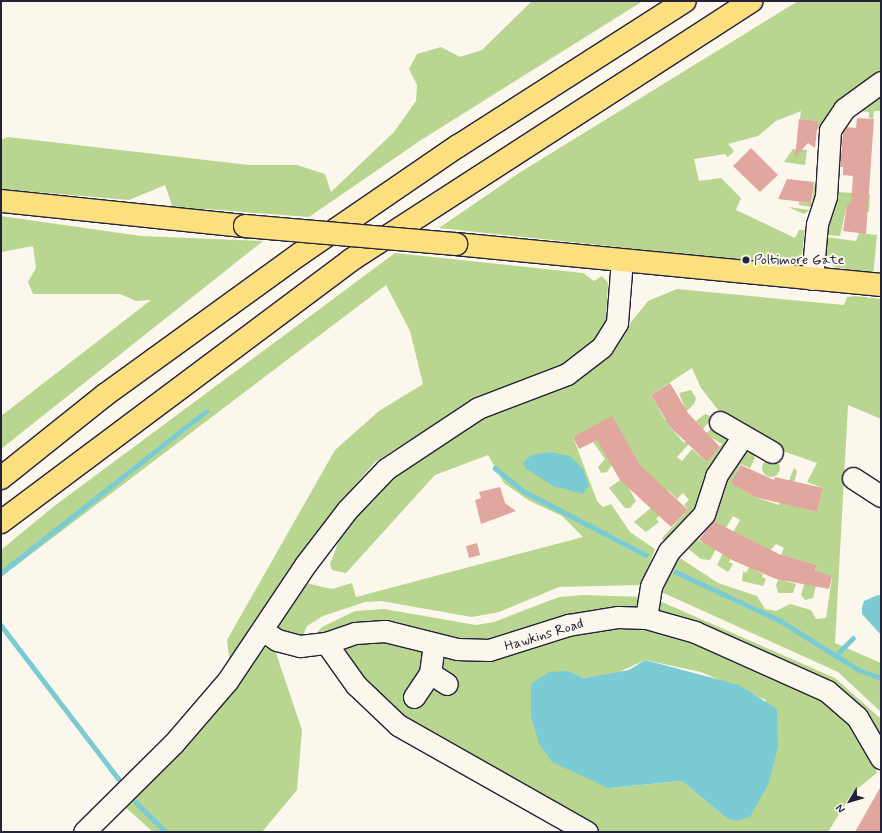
<!DOCTYPE html>
<style>
body{margin:0}
#map{position:relative;width:882px;height:833px;overflow:hidden;background:#fbf7ec;font-family:Mynerve,sans-serif}
div>[style]{position:absolute}
[style*='--x']{left:calc(var(--x)*1px);top:calc(var(--y)*1px);width:calc(var(--w)*1px);rotate:calc(var(--a)*1deg)}
.green>*{inset:0;background:#b8d68f}
.round{border-radius:50%}
.water>*{inset:0;background:#7acbd3}
.stream>*{height:4.5px;margin:-2.25px;padding:0 2.25px;transform-origin:2.25px;border-radius:2.25px;background:#7acbd3}
.building>*{inset:0;background:#e1a79e}
.roads{filter:drop-shadow(1px 0 #22223b) drop-shadow(-1px 0 #22223b) drop-shadow(0 1px #22223b) drop-shadow(0 -1px #22223b)}
.minor>*{height:21px;margin:-10.5px;padding:0 10.5px;transform-origin:10.5px;border-radius:10.5px;background:#fbf7ec}
.major>*{height:22px;margin:-11px;padding:0 11px;transform-origin:11px;border-radius:11px;background:#fce080}
.highway>*{height:22px;margin:-11px;padding:0 11px;transform-origin:11px;border-radius:11px;background:#fce080}
.bridges{filter:drop-shadow(1px 0 #22223b) drop-shadow(-1px 0 #22223b) drop-shadow(0 1px #22223b) drop-shadow(0 -1px #22223b)}
.major-bridge>*{height:22px;margin:-11px;padding:0 11px;transform-origin:11px;border-radius:11px;background:#fce080}
.dots>*{width:11px;height:11px;translate:-50% -50%;box-sizing:border-box;border:2px solid #fbf7ec;border-radius:50%}
span{translate:-50% -50%;white-space:nowrap;text-align:center;line-height:1.15;-webkit-text-stroke:4px #fbf7ec;paint-order:stroke}
.poi-label{font-size:14px;color:#22223b}
.left{translate:0 -50%;text-align:left}
.street-label{font-size:14px;color:#22223b}
.frame{position:absolute;inset:0;border:2px solid #22223b;pointer-events:none}
.north{position:absolute;left:830px;top:781px;width:40px;height:40px;-webkit-text-stroke:3px #fbf7ec;paint-order:stroke;rotate:232deg;font-size:11px;font-weight:700;line-height:16px;text-align:center;color:#22223b}
.north::after{content:'';display:block;margin:auto;width:14px;height:18px;background:#22223b;clip-path:polygon(50% 0,100% 100%,50% 72%,0 100%)}
</style>
<div id="map">
<div class="green">
<i style="clip-path:polygon(532px 1px,643px 1px,421px 140px,309px 217px,206px 209px,174px 211px,165px 185px,129px 200px,1px 189px,1px 140px,8px 137px,249px 165px,297px 165px,325px 174px,331px 192px,394px 132px,416px 101px,417px 85px,409px 69px,417px 54px,441px 47px,460px 57px,482px 50px)"></i>
<i style="clip-path:polygon(798px 1px,881px 1px,881px 74px,822px 132px,817px 129px,817px 121px,800px 119px,801px 111px,776px 121px,758px 136px,728px 144px,734px 151px,728px 157px,725px 154px,694px 159px,699px 181px,721px 178px,741px 198px,736px 210px,795px 238px,799px 230px,805px 230px,802px 254px,794px 262px,786px 265px,439px 228px,519px 173px)"></i>
<i style="clip-path:polygon(881px 93px,880px 111px,874px 111px,873px 119px,869px 118px,869px 112px,857px 111px)"></i>
<i style="clip-path:polygon(793px 149px,807px 150px,805px 165px,784px 162px)"></i>
<i style="clip-path:polygon(814px 182px,816px 194px,811px 207px,799px 205px,799px 202px,812px 203px)"></i>
<i style="clip-path:polygon(837px 192px,870px 194px,869px 212px,847px 205px,840px 236px,827px 235px)"></i>
<i style="clip-path:polygon(788px 207px,810px 210px,804px 214px)"></i>
<i style="clip-path:polygon(1px 216px,141px 236px,263px 241px,1px 449px,1px 416px,151px 300px,136px 301px,120px 294px,33px 294px,28px 282px,36px 268px,33px 246px,1px 252px)"></i>
<i style="clip-path:polygon(859px 233px,877px 235px,873px 278px,846px 275px,847px 269px,834px 267px,826px 258px,826px 237px,856px 241px)"></i>
<i style="clip-path:polygon(395px 253px,583px 273px,594px 281px,602px 276px,608px 283px,606px 320px,597px 340px,582px 355px,548px 372px,477px 397px,375px 462px,343px 499px,230px 666px,227px 640px,335px 450px,379px 411px,423px 384px,410px 331px,386px 285px,1px 577px,1px 550px,53px 507px)"></i>
<i style="clip-path:polygon(677px 289px,844px 305px,847px 297px,855px 296px,881px 299px,881px 419px,848px 405px,835px 643px,881px 663px,881px 712px,838px 672px,657px 590px,677px 556px,718px 583px,757px 596px,765px 609px,776px 611px,790px 604px,811px 610px,816px 619px,826px 618px,832px 577px,825px 574px,816px 586px,813px 598px,805px 600px,801px 595px,805px 582px,812px 584px,817px 565px,791px 558px,785px 581px,796px 584px,793px 593px,778px 593px,776px 585px,787px 558px,781px 555px,784px 548px,776px 544px,753px 569px,763px 574px,762px 577px,766px 579px,763px 586px,742px 581px,743px 571px,746px 573px,750px 566px,733px 532px,740px 520px,733px 516px,726px 528px,710px 520px,698px 541px,718px 546px,710px 560px,701px 559px,687px 548px,720px 486px,742px 454px,753px 451px,755px 458px,750px 468px,741px 464px,732px 483px,755px 497px,779px 505px,794px 468px,797px 471px,789px 505px,817px 512px,823px 488px,807px 482px,817px 463px,774px 448px,725px 419px,701px 388px,692px 368px,651px 395px,665px 420px,685px 408px,679px 393px,691px 390px,696px 398px,694px 404px,670px 427px,684px 443px,701px 427px,696px 421px,705px 414px,710px 416px,710px 421px,677px 457px,682px 461px,692px 449px,707px 462px,722px 444px,705px 434px,715px 426px,729px 439px,704px 501px,666px 545px,662px 538px,688px 510px,684px 505px,689px 500px,683px 493px,677px 499px,668px 490px,656px 503px,627px 485px,636px 501px,630px 508px,625px 508px,609px 488px,620px 480px,612px 465px,607px 472px,601px 473px,598px 467px,605px 459px,585px 431px,573px 437px,597px 501px,603px 507px,611px 504px,630px 532px,655px 549px,642px 585px,559px 587px,499px 612px,472px 617px,381px 601px,365px 602px,323px 616px,307px 626px,302px 638px,279px 631px,277px 620px,299px 586px,306px 583px,332px 589px,352px 583px,356px 597px,583px 537px,562px 516px,528px 500px,504px 483px,488px 455px,435px 475px,346px 573px,332px 570px,330px 564px,340px 538px,367px 500px,444px 439px,479px 419px,572px 383px,596px 366px,648px 301px)"></i>
<i class="round" style="left:762px;top:459px;width:18px;height:18px"></i>
<i style="clip-path:polygon(652px 507px,660px 515px,656px 519px,659px 522px,646px 532px,634px 522px)"></i>
<i style="clip-path:polygon(723px 553px,731px 558px,729px 562px,733px 564px,728px 572px,717px 565px)"></i>
<i style="clip-path:polygon(583px 595px,643px 597px,639px 608px,505px 642px,315px 635px,322px 627px,355px 611px,384px 609px,476px 625px,494px 622px,559px 597px)"></i>
<i style="clip-path:polygon(655px 599px,835px 678px,881px 719px,881px 744px,870px 724px,656px 611px)"></i>
<i style="clip-path:polygon(evenodd,591px 626px,673px 628px,839px 707px,873px 759px,877px 773px,852px 793px,828px 832px,598px 832px,401px 722px,337px 647px,369px 635px,442px 653px,591px 626px,645px 660px,701px 672px,766px 700px,725px 817px,682px 781px,608px 788px,531px 717px,531px 684px,568px 671px,584px 678px,619px 672px,645px 660px)"></i>
<i style="clip-path:polygon(265px 648px,275px 650px,302px 730px,297px 790px,262px 832px,153px 832px,124px 806px,181px 747px)"></i>
</div>
<div class="water">
<i style="clip-path:polygon(550px 452px,570px 456px,583px 469px,589px 485px,583px 494px,553px 486px,525px 468px,523px 463px,531px 455px)"></i>
<i style="clip-path:polygon(878px 595px,881px 596px,881px 635px,862px 614px,862px 608px,864px 601px)"></i>
<i style="clip-path:polygon(645px 660px,739px 685px,777px 709px,778px 747px,768px 785px,750px 817px,736px 821px,725px 817px,682px 781px,608px 788px,552px 762px,539px 744px,531px 717px,531px 684px,549px 672px,568px 671px,584px 678px,629px 670px)"></i>
</div>
<div class="stream">
<i style="--x:495;--y:468;--w:38;--a:39"></i>
<i style="--x:525;--y:492;--w:136;--a:27.5"></i>
<i style="--x:676;--y:572;--w:114;--a:25"></i>
<i style="--x:779;--y:620;--w:94;--a:32"></i>
<i style="--x:859;--y:670;--w:23;--a:20"></i>
<i style="--x:1;--y:573;--w:261;--a:-38.3"></i>
<i style="--x:1;--y:625;--w:193;--a:52.6"></i>
<i style="--x:835;--y:656;--w:25;--a:-45"></i>
<i style="--x:136;--y:802;--w:42;--a:45"></i>
</div>
<div class="building">
<i style="clip-path:polygon(857px 118px,874px 119px,866px 234px,843px 231px,847px 204px,851px 205px,853px 176px,843px 175px,843px 167px,840px 167px,843px 133px,846px 127px,856px 128px)"></i>
<i style="clip-path:polygon(799px 119px,818px 121px,817px 129px,815px 148px,808px 143px,795px 157px)"></i>
<i style="clip-path:polygon(751px 148px,778px 175px,760px 192px,733px 166px)"></i>
<i style="clip-path:polygon(787px 179px,814px 182px,811px 203px,778px 199px)"></i>
<i style="clip-path:polygon(670px 383px,688px 413px,720px 447px,707px 462px,670px 427px,651px 395px)"></i>
<i style="clip-path:polygon(612px 416px,640px 465px,688px 510px,671px 527px,620px 480px,597px 440px,579px 449px,573px 437px)"></i>
<i style="clip-path:polygon(741px 465px,774px 480px,775px 477px,823px 488px,817px 512px,755px 497px,731px 483px)"></i>
<i style="clip-path:polygon(500px 487px,505px 503px,516px 511px,481px 524px,475px 500px,481px 498px,479px 492px)"></i>
<i style="clip-path:polygon(713px 521px,781px 555px,817px 565px,815px 571px,832px 576px,829px 589px,776px 579px,734px 561px,699px 540px)"></i>
<i style="clip-path:polygon(477px 543px,480px 555px,469px 558px,466px 546px)"></i>
<i style="clip-path:polygon(881px 786px,881px 832px,855px 832px)"></i>
</div>
<div class="roads">
<div class="minor">
<i style="--x:812;--y:279;--w:55;--a:-84.8"></i>
<i style="--x:817;--y:224;--w:29;--a:-72"></i>
<i style="--x:826;--y:196;--w:66;--a:-86.5"></i>
<i style="--x:830;--y:130;--w:25;--a:-56"></i>
<i style="--x:844;--y:109;--w:46;--a:-36.1"></i>
<i style="--x:720;--y:422;--w:60;--a:30"></i>
<i style="--x:853;--y:478;--w:33;--a:33"></i>
<i style="--x:646;--y:618;--w:32;--a:-81"></i>
<i style="--x:651;--y:586;--w:39;--a:-63"></i>
<i style="--x:669;--y:551;--w:51;--a:-46.6"></i>
<i style="--x:704;--y:514;--w:40;--a:-72"></i>
<i style="--x:716;--y:476;--w:48;--a:-56"></i>
<i style="--x:262;--y:630;--w:18;--a:34"></i>
<i style="--x:277;--y:640;--w:24;--a:15"></i>
<i style="--x:300;--y:646;--w:26;--a:-7"></i>
<i style="--x:326;--y:643;--w:31;--a:-19"></i>
<i style="--x:355;--y:633;--w:30;--a:-4"></i>
<i style="--x:385;--y:631;--w:74;--a:14"></i>
<i style="--x:457;--y:649;--w:32;--a:2"></i>
<i style="--x:489;--y:650;--w:83;--a:-17.6"></i>
<i style="--x:568;--y:625;--w:51;--a:-9.1"></i>
<i style="--x:618;--y:617;--w:28;--a:2"></i>
<i style="--x:646;--y:618;--w:51;--a:15.9"></i>
<i style="--x:695;--y:632;--w:145;--a:24.1"></i>
<i style="--x:827;--y:691;--w:40;--a:41"></i>
<i style="--x:857;--y:717;--w:48;--a:59.7"></i>
<i style="--x:326;--y:643;--w:52;--a:54.5"></i>
<i style="--x:356;--y:685;--w:58;--a:43.6"></i>
<i style="--x:398;--y:725;--w:217;--a:29.5"></i>
<i style="--x:430;--y:673;--w:20;--a:33"></i>
<i style="--x:414;--y:697;--w:29;--a:-56"></i>
<i style="--x:430;--y:673;--w:29;--a:-82"></i>
<i style="--x:84;--y:832;--w:125;--a:-44.7"></i>
<i style="--x:173;--y:744;--w:84;--a:-49.3"></i>
<i style="--x:228;--y:680;--w:138;--a:-56.2"></i>
<i style="--x:305;--y:565;--w:69;--a:-52.6"></i>
<i style="--x:347;--y:510;--w:57;--a:-46.4"></i>
<i style="--x:386;--y:469;--w:110;--a:-33.5"></i>
<i style="--x:478;--y:408;--w:95;--a:-20.9"></i>
<i style="--x:567;--y:374;--w:44;--a:-37.6"></i>
<i style="--x:602;--y:347;--w:28;--a:-58"></i>
<i style="--x:617;--y:323;--w:63;--a:-85.5"></i>
</div>
<div class="major">
<i style="--x:1;--y:201;--w:245;--a:5.9"></i>
<i style="--x:456;--y:244;--w:427;--a:5.5"></i>
</div>
<div class="highway">
<i style="--x:1;--y:478;--w:133;--a:-38.6"></i>
<i style="--x:105;--y:395;--w:241;--a:-35.9"></i>
<i style="--x:300;--y:254;--w:191;--a:-34.4"></i>
<i style="--x:458;--y:146;--w:269;--a:-32.6"></i>
<i style="--x:1;--y:522;--w:437;--a:-36.8"></i>
<i style="--x:351;--y:260;--w:477;--a:-32.9"></i>
</div>
</div>
<div class="bridges">
<div class="major-bridge">
<i style="--x:245;--y:226;--w:212;--a:4.9"></i>
</div>
</div>
<div class="dots">
<i style="left:746px;top:260px;background:#22223b"></i>
</div>
<div class="poi-label">
<span class="left" style="left:754px;top:260px">Poltimore Gate</span>
</div>
<div class="street-label">
<span style="left:544px;top:635px;rotate:-17deg">Hawkins Road</span>
</div>
<div class="frame"></div>
<div class="north">N</div>
</div>
